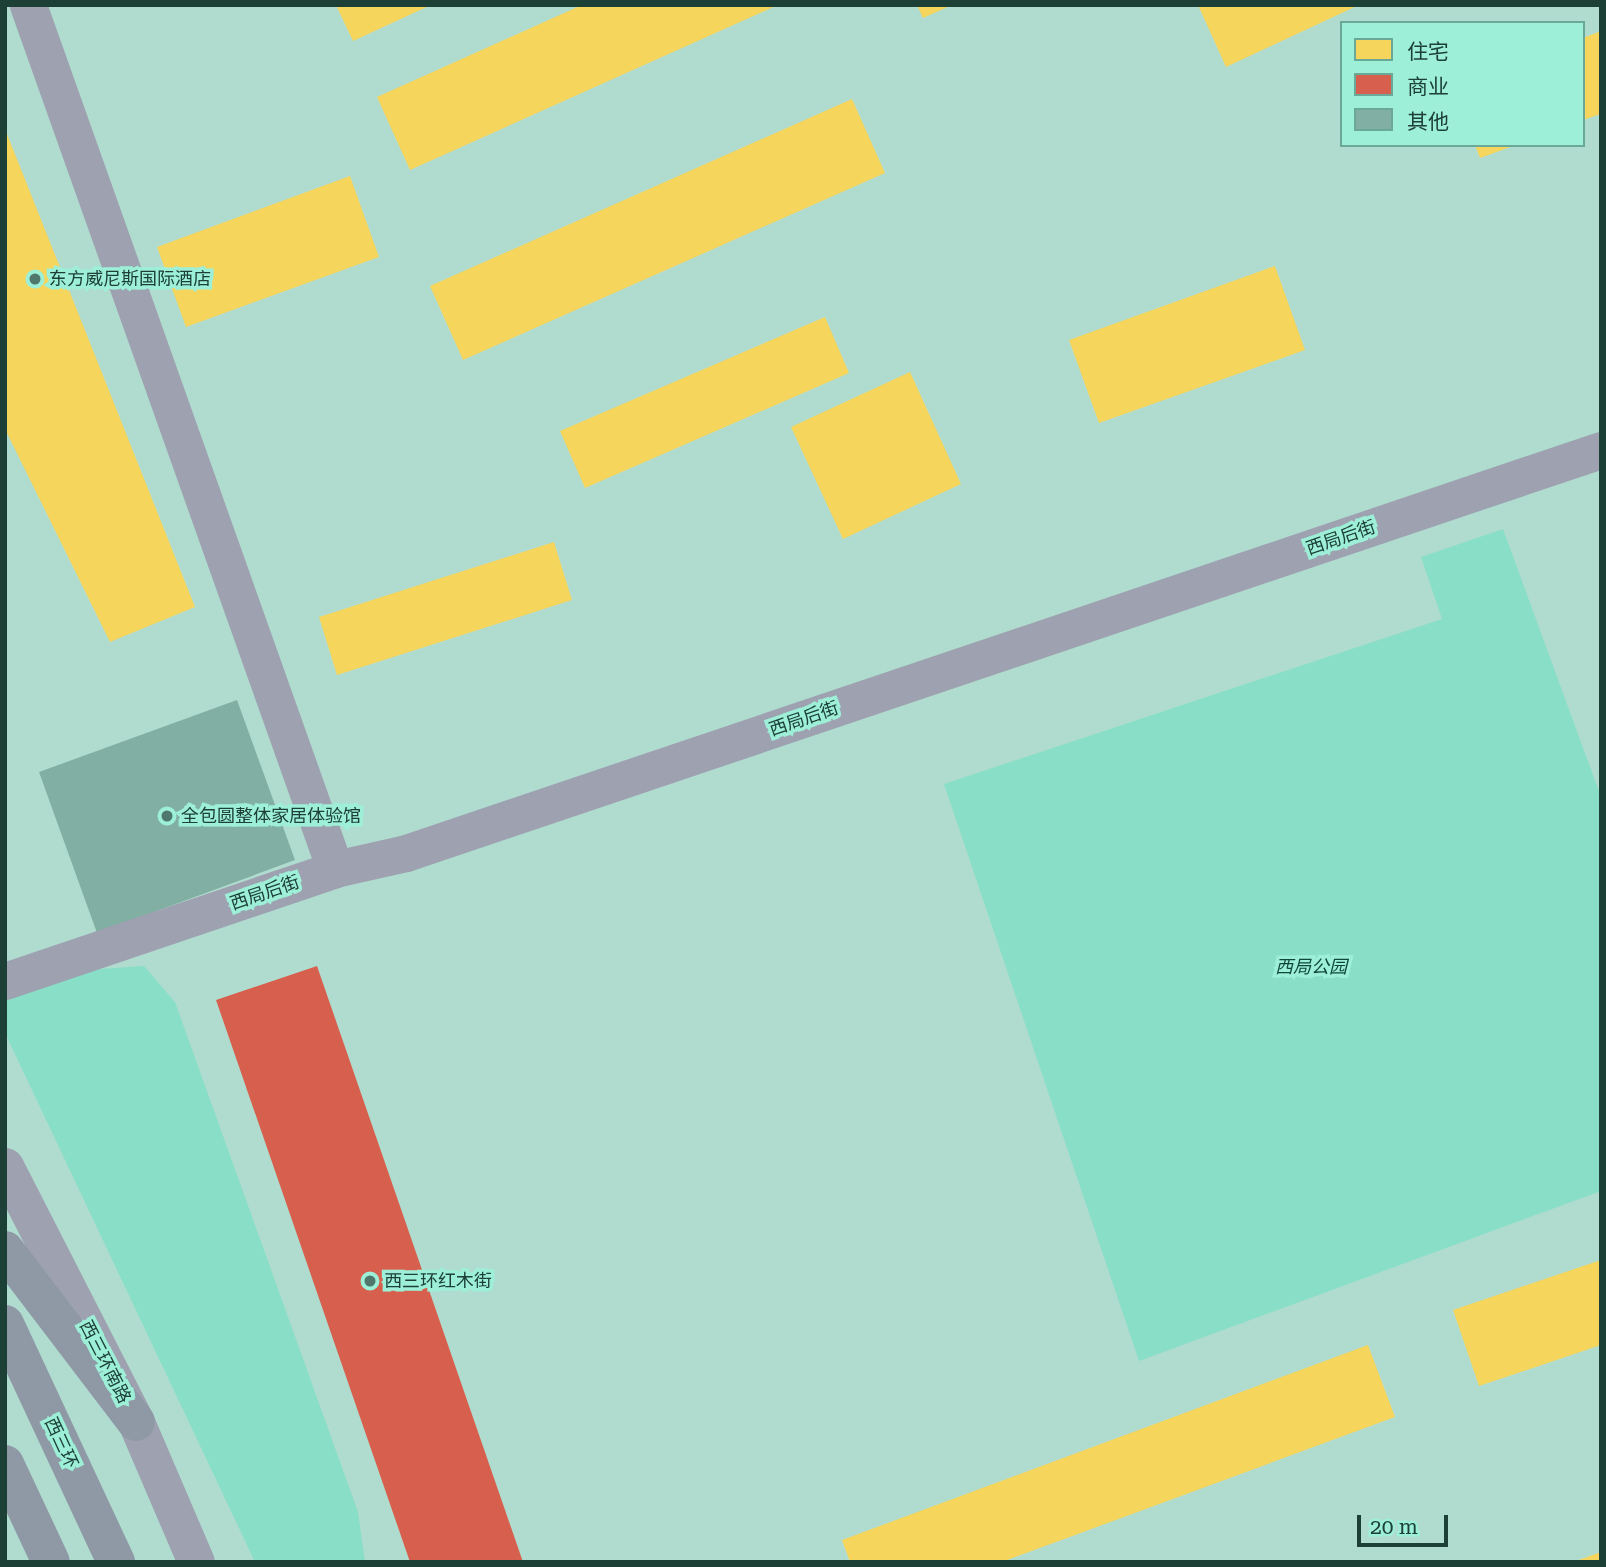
<!DOCTYPE html>
<meta charset="utf-8">
<style>
body{margin:0}
#map{position:relative;width:1606px;height:1567px;overflow:hidden;background:#b0dccf;font-family:"Roboto Serif","Noto Sans SC",serif}
div>[style]{position:absolute}
[style*='--x']{left:calc(var(--x)*1px);top:calc(var(--y)*1px);width:calc(var(--w)*1px);rotate:calc(var(--a)*1deg)}
.green>*{inset:0;background:#88dec6}
.homes>*{inset:0;background:#f6d55c}
.shops>*{inset:0;background:#d6604d}
.building>*{inset:0;background:#81afa4}
.minor>*{height:37px;margin:-18.5px;padding:0 18.5px;transform-origin:18.5px;border-radius:18.5px;background:#9ea1b0}
.highway>*{height:38px;margin:-19px;padding:0 19px;transform-origin:19px;border-radius:19px;background:#8f99a6}
.dots>*{width:19px;height:19px;translate:-50% -50%;box-sizing:border-box;border:4px solid #9defd7;border-radius:50%}
span{translate:-50% -50%;white-space:nowrap;text-align:center;line-height:1.15;-webkit-text-stroke:7px #9defd7;paint-order:stroke}
.poi-label{font-size:18px;color:#1d4036}
.left{translate:0 -50%;text-align:left}
.street-label{font-size:18px;color:#1d4036}
.park-label{font-size:18px;color:#0f483b;font-style:italic}
.frame{position:absolute;inset:0;border:7px solid #1d4036;pointer-events:none}
.legend{position:absolute;left:1340px;top:21px;width:245px;height:126px;box-sizing:border-box;background:#9defd7;border:2px solid #6aa997;margin:0;padding:9px 12px;list-style:none;font-size:21px;color:#1d4036}
.legend li{display:flex;align-items:center;gap:14px;height:35px}
.legend b{width:35px;border:2px solid #6aa997}
.scale{position:absolute;left:1357px;top:1515px;width:91px;height:32px;box-sizing:border-box;border:4px solid #1d4036;border-top:0;padding-left:9px;font-size:21px;line-height:24px;white-space:nowrap;color:#1d4036;-webkit-text-stroke:5px #9defd7;paint-order:stroke}
</style>
<div id="map">
<div class="green">
<i style="clip-path:polygon(1503px 529px,1601px 797px,1601px 1191px,1139px 1361px,944px 784px,1442px 619px,1421px 557px)"></i>
<i style="clip-path:polygon(144px 966px,175px 1002px,358px 1512px,365px 1562px,255px 1562px,5px 1033px,5px 995px,71px 971px)"></i>
</div>
<div class="homes">
<i style="clip-path:polygon(336px 5px,431px 5px,353px 41px)"></i>
<i style="clip-path:polygon(582px 5px,778px 5px,410px 170px,377px 97px)"></i>
<i style="clip-path:polygon(917px 5px,952px 5px,923px 18px)"></i>
<i style="clip-path:polygon(1198px 5px,1359px 5px,1226px 67px)"></i>
<i style="clip-path:polygon(1601px 31px,1601px 114px,1583px 120px,1583px 38px)"></i>
<i style="clip-path:polygon(852px 99px,885px 173px,463px 360px,430px 286px)"></i>
<i style="clip-path:polygon(5px 129px,195px 607px,110px 642px,5px 429px)"></i>
<i style="clip-path:polygon(1475px 145px,1513px 145px,1513px 146px,1480px 158px)"></i>
<i style="clip-path:polygon(350px 176px,379px 257px,186px 327px,157px 247px)"></i>
<i style="clip-path:polygon(1275px 266px,1305px 350px,1099px 423px,1069px 340px)"></i>
<i style="clip-path:polygon(825px 317px,849px 373px,585px 488px,560px 431px)"></i>
<i style="clip-path:polygon(910px 372px,961px 484px,843px 539px,791px 427px)"></i>
<i style="clip-path:polygon(554px 542px,572px 600px,337px 675px,319px 617px)"></i>
<i style="clip-path:polygon(1601px 1260px,1601px 1345px,1479px 1386px,1453px 1310px)"></i>
<i style="clip-path:polygon(1368px 1345px,1395px 1417px,1002px 1562px,850px 1562px,842px 1540px)"></i>
<i style="clip-path:polygon(1601px 1552px,1601px 1562px,1576px 1562px,1576px 1561px)"></i>
</div>
<div class="shops">
<i style="clip-path:polygon(317px 966px,523px 1562px,410px 1562px,216px 1000px)"></i>
</div>
<div class="building">
<i style="clip-path:polygon(237px 700px,295px 860px,97px 933px,39px 772px)"></i>
</div>
<div class="minor">
<i style="--x:28;--y:5;--w:917;--a:70.44"></i>
<i style="--x:5;--y:981;--w:348;--a:-18.7"></i>
<i style="--x:335;--y:869;--w:73;--a:-12.7"></i>
<i style="--x:406;--y:853;--w:1261;--a:-18.64"></i>
<i style="--x:5;--y:1166;--w:288;--a:62.9"></i>
<i style="--x:136;--y:1422;--w:152;--a:66.8"></i>
</div>
<div class="highway">
<i style="--x:5;--y:1250;--w:216;--a:52.7"></i>
<i style="--x:5;--y:1324;--w:263;--a:65"></i>
<i style="--x:5;--y:1464;--w:108;--a:64.9"></i>
</div>
<div class="dots">
<i style="left:35px;top:279px;background:#50776c"></i>
<i style="left:167px;top:816px;background:#50776c"></i>
<i style="left:370px;top:1281px;background:#50776c"></i>
</div>
<div class="poi-label">
<span class="left" style="left:49px;top:279px">东方威尼斯国际酒店</span>
<span class="left" style="left:181px;top:816px">全包圆整体家居体验馆</span>
<span class="left" style="left:384px;top:1281px">西三环红木街</span>
</div>
<div class="street-label">
<span style="left:1341px;top:538px;rotate:-19deg">西局后街</span>
<span style="left:804px;top:719px;rotate:-19deg">西局后街</span>
<span style="left:265px;top:893px;rotate:-19deg">西局后街</span>
<span style="left:105px;top:1362px;rotate:63deg">西三环南路</span>
<span style="left:61px;top:1443px;rotate:65deg">西三环</span>
</div>
<div class="park-label">
<span style="left:1311px;top:967px">西局公园</span>
</div>
<div class="frame"></div>
<ul class="legend">
<li><b style="height:19px;background:#f6d55c"></b>住宅</li>
<li><b style="height:19px;background:#d6604d"></b>商业</li>
<li><b style="height:19px;background:#81afa4"></b>其他</li>
</ul>
<div class="scale">20 m</div>
</div>
